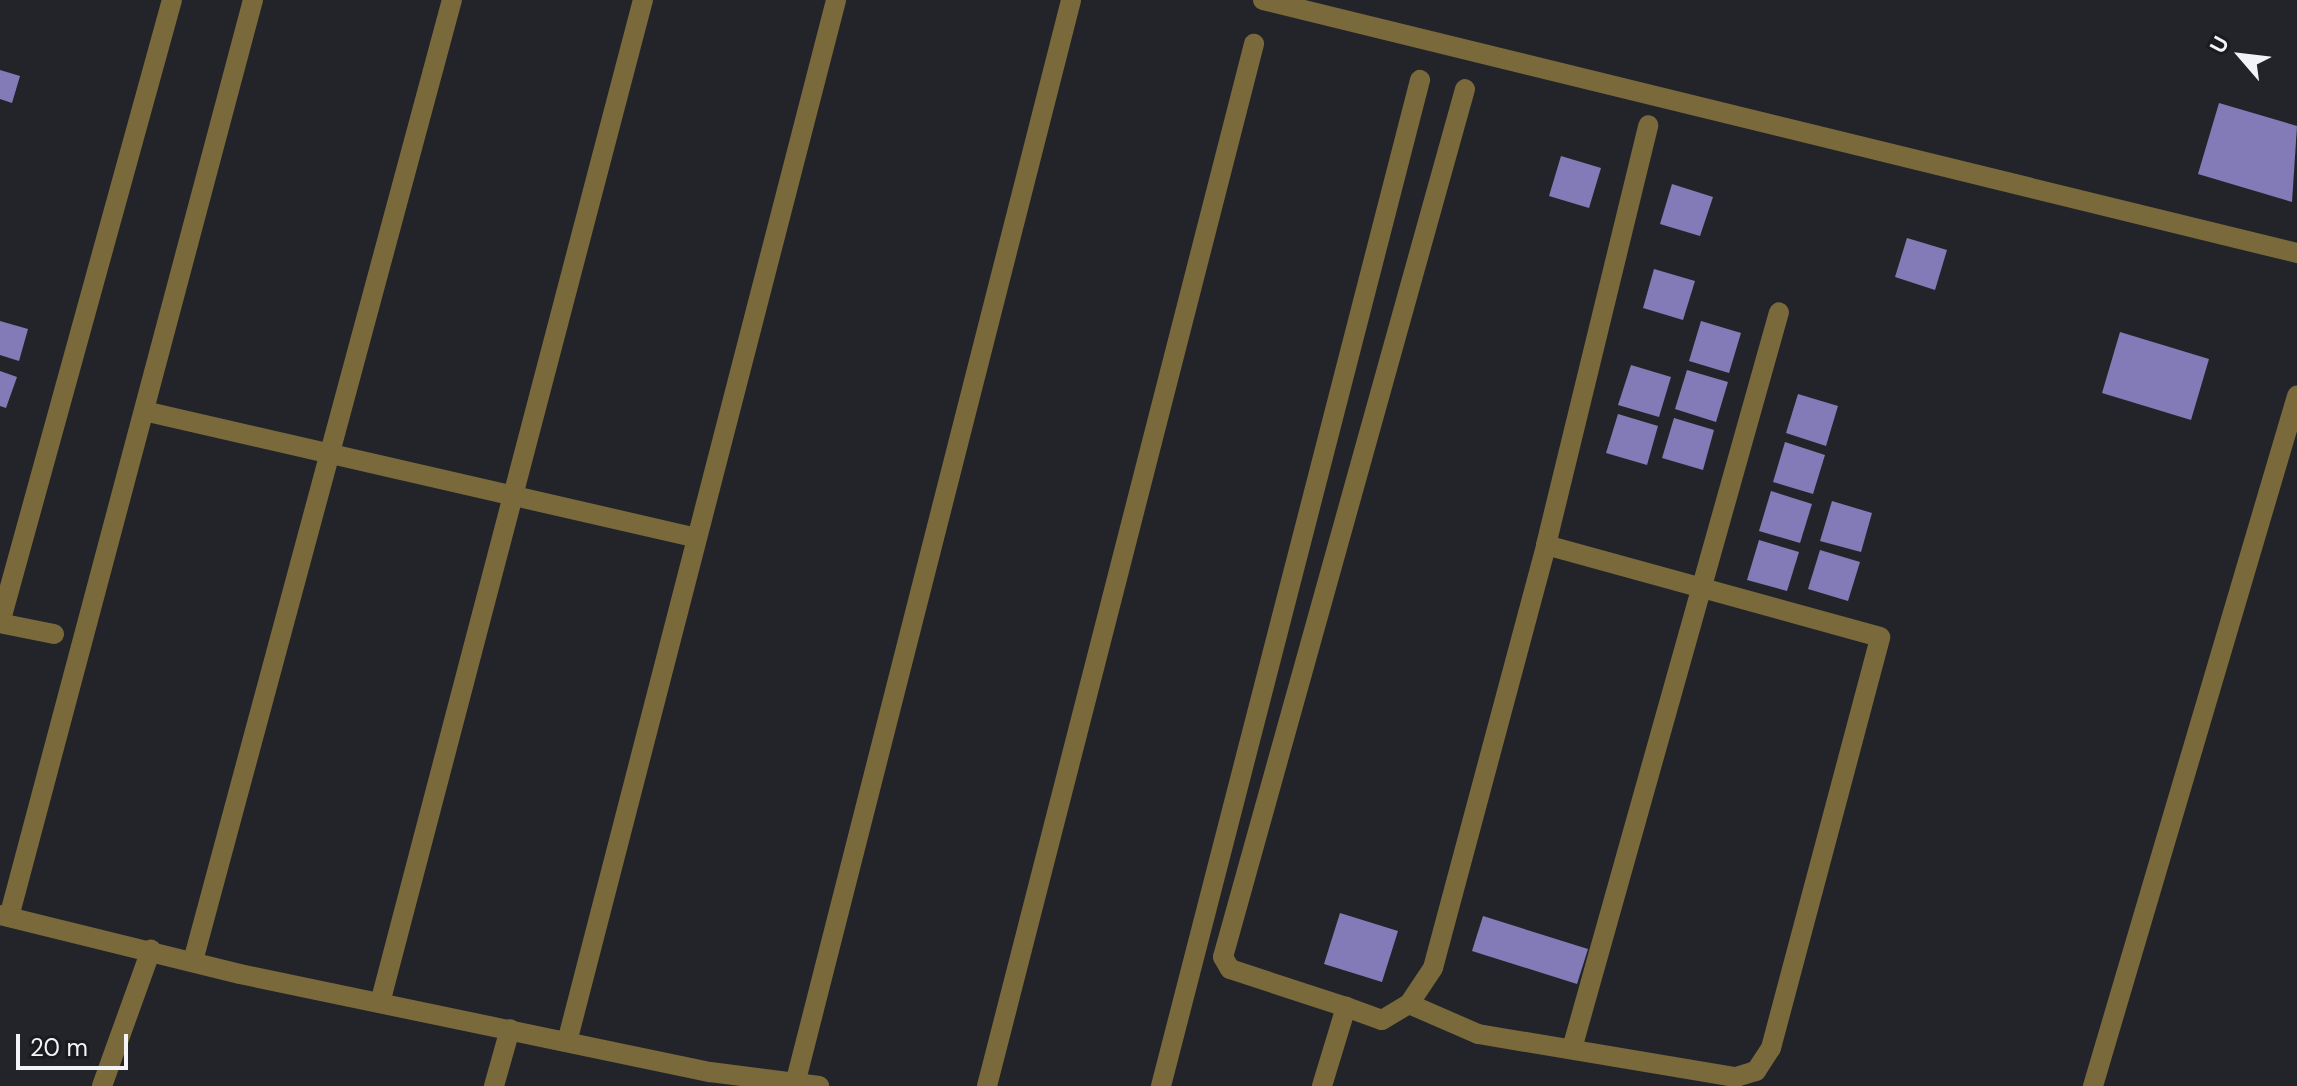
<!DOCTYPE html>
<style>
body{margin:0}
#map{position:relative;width:2297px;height:1086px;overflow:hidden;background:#222429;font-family:"DM Sans",sans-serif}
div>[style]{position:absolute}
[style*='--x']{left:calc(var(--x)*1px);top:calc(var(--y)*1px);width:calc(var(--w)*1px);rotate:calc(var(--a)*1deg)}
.building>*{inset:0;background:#837bb7}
.minor>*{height:20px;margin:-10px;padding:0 10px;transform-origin:10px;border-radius:10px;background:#7a693b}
span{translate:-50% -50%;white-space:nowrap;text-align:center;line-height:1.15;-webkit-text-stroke:8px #191b1f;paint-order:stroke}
.north{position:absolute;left:2201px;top:16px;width:80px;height:80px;-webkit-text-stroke:6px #191b1f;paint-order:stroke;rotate:298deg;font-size:22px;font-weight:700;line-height:32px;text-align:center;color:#f2f4f7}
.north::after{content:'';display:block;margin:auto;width:28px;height:36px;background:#f2f4f7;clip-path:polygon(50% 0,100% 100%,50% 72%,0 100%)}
.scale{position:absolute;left:16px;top:1034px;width:112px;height:36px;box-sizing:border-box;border:4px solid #f2f4f7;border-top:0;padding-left:10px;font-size:24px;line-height:28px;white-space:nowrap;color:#f2f4f7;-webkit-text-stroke:6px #191b1f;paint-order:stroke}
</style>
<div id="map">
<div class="building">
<i style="clip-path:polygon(0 70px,20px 76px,12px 103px,0 99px)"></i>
<i style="clip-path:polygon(2219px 103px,2297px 126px,2292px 202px,2198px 174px)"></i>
<i style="clip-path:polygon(1561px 156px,1601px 168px,1589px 208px,1549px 196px)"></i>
<i style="clip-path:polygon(1672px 184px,1713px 197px,1700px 236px,1660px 224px)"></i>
<i style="clip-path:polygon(1907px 238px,1947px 250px,1935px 290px,1895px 277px)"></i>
<i style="clip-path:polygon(1654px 269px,1695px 281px,1683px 320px,1643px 308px)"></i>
<i style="clip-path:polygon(0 321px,28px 329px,19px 361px,0 355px)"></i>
<i style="clip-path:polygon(1701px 321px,1741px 333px,1729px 373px,1689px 361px)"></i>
<i style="clip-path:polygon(2120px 332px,2209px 359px,2191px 420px,2102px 393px)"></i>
<i style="clip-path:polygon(1631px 365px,1671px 377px,1659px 417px,1618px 405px)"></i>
<i style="clip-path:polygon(1687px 370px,1728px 382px,1716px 422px,1675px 409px)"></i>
<i style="clip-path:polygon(0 371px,17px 377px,6px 408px,0 406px)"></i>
<i style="clip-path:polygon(1798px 394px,1838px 406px,1826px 446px,1786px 433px)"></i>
<i style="clip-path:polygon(1618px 414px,1658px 426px,1647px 465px,1606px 453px)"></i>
<i style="clip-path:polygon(1674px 418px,1714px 430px,1703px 470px,1662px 458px)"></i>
<i style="clip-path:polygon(1785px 442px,1825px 455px,1813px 494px,1773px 482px)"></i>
<i style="clip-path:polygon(1771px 491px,1812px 504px,1800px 543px,1759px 531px)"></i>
<i style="clip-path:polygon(1832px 501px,1872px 513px,1861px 552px,1820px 541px)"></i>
<i style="clip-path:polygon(1759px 540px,1799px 552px,1787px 591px,1747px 580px)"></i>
<i style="clip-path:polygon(1820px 550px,1860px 562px,1848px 601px,1808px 589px)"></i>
<i style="clip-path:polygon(1340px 913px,1398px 931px,1382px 982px,1324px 964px)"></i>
<i style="clip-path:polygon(1483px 916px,1588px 949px,1577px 984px,1472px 951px)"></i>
</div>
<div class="minor">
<i style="--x:1263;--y:0;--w:1065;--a:13.75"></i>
<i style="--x:144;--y:411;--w:567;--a:12.93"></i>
<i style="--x:0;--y:623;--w:646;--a:-74.57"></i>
<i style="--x:4;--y:624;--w:51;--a:11.3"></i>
<i style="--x:0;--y:915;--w:247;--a:13.8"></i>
<i style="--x:240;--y:974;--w:480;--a:11.8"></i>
<i style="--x:710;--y:1072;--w:110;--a:7.3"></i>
<i style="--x:9;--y:917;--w:949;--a:-75.1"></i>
<i style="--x:193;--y:961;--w:995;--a:-74.92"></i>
<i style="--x:380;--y:1003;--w:1037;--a:-75.31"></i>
<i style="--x:1409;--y:1004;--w:75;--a:23.5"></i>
<i style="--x:1478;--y:1034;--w:262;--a:9.5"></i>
<i style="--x:1736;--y:1077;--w:21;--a:-17"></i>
<i style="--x:1756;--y:1071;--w:27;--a:-57"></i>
<i style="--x:1771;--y:1048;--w:425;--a:-75.1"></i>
<i style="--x:1880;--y:637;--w:346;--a:-164.6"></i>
<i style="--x:1346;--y:1007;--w:122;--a:-161.9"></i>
<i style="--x:1230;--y:969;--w:14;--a:-120"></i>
<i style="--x:1223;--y:957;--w:901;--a:-74.42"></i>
<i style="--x:567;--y:1042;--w:1076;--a:-75.52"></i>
<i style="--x:1573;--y:1045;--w:761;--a:-74.3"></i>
<i style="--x:796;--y:1080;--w:1114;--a:-75.71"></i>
<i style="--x:102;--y:1086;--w:145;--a:-70.2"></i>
<i style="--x:494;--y:1086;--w:59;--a:-74.3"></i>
<i style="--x:987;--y:1086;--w:1076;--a:-75.63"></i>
<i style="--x:1161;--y:1086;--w:1039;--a:-75.56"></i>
<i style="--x:1322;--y:1086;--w:83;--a:-73.1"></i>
<i style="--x:1346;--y:1007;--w:38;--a:20"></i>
<i style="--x:1382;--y:1020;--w:31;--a:-31"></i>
<i style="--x:1409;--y:1004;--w:43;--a:-56.3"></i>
<i style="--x:1433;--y:968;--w:438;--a:-75"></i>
<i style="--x:1546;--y:545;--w:432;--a:-76.3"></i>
<i style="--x:2093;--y:1086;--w:720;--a:-73.53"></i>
</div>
<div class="north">U</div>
<div class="scale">20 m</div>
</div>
